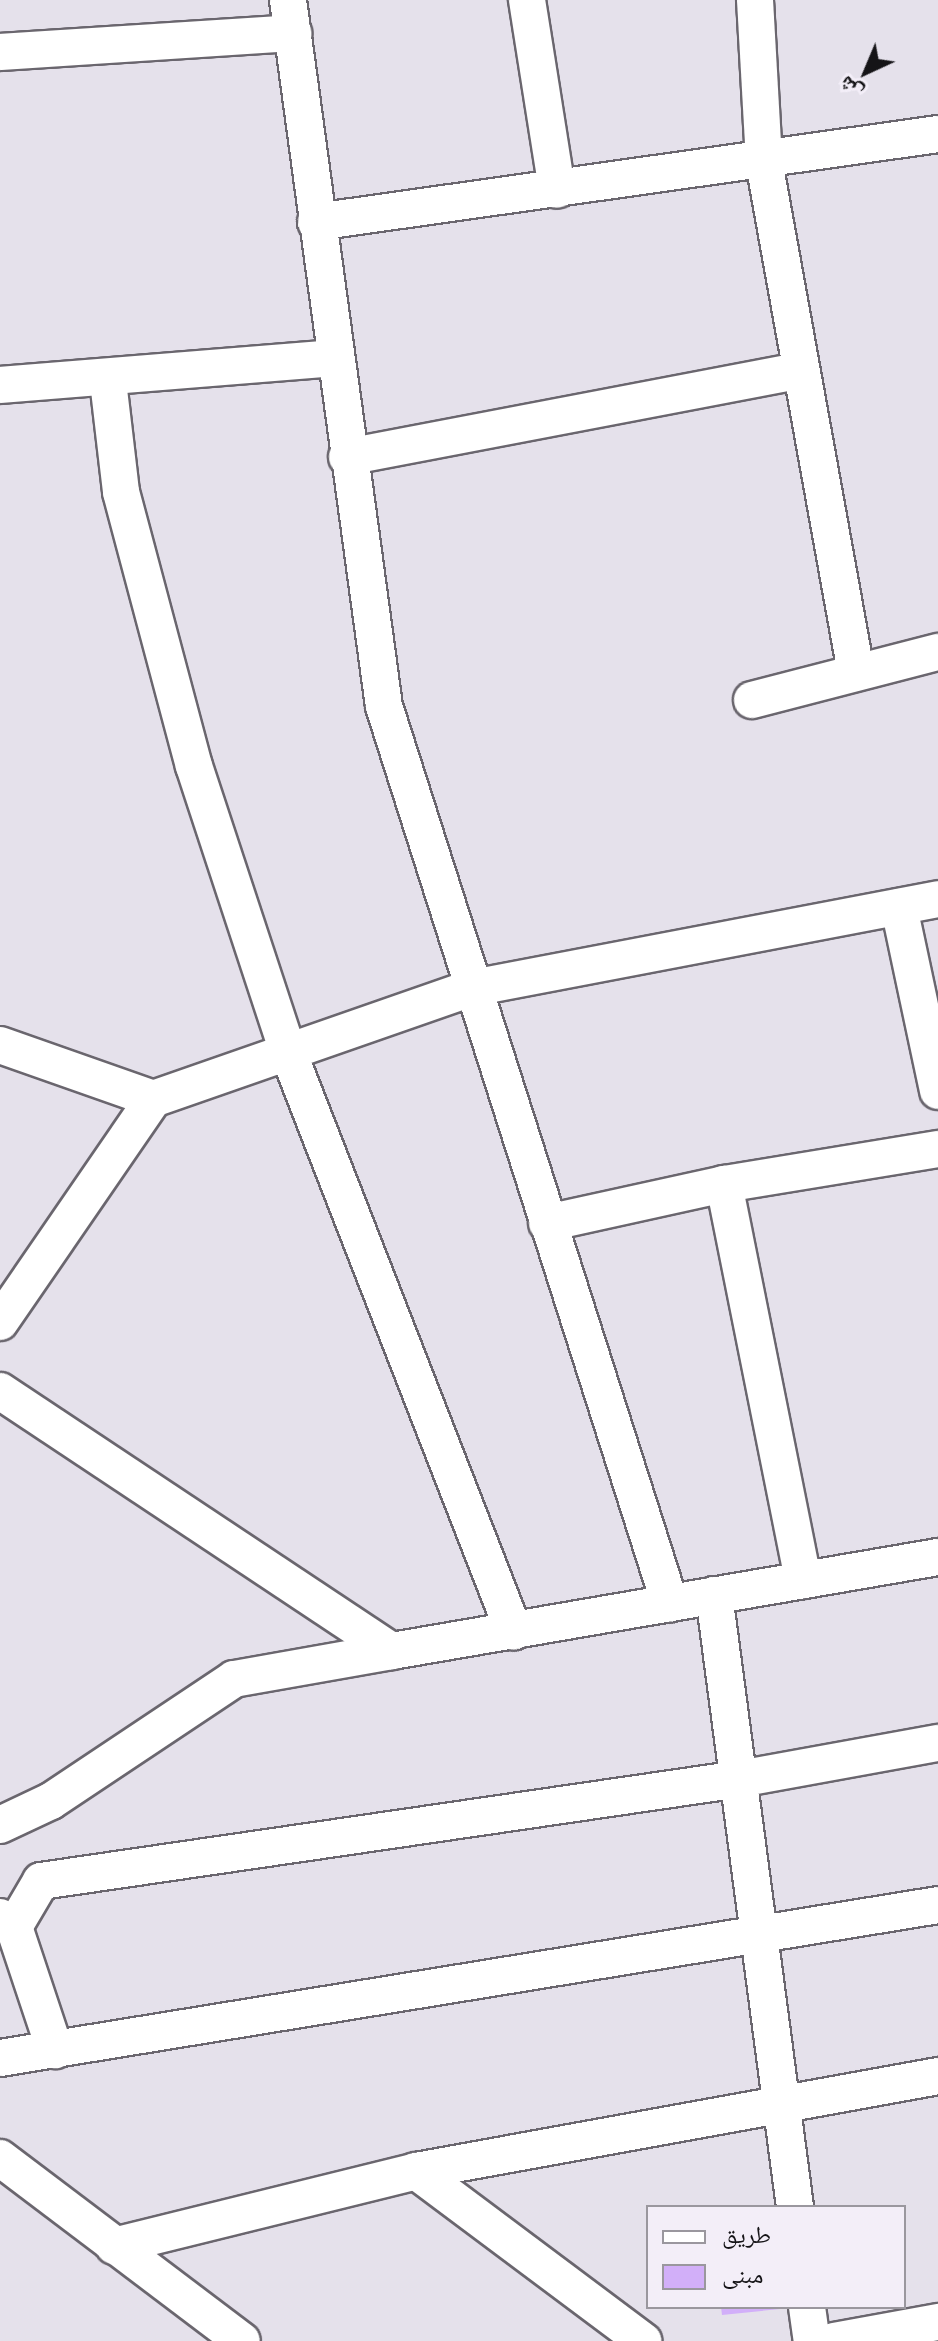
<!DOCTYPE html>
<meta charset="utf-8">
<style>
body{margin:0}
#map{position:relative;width:938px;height:2341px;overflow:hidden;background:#e5e1eb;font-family:"Noto Serif","Noto Naskh Arabic",serif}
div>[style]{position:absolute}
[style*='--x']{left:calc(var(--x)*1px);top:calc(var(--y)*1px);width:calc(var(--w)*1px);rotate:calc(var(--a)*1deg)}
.building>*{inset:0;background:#d2aff9}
.roads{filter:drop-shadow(2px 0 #6a666e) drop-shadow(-2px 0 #6a666e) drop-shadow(0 2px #6a666e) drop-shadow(0 -2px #6a666e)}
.minor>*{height:36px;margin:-18px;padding:0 18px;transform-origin:18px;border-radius:18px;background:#fff}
span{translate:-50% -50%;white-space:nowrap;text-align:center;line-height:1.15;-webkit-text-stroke:6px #f3eef8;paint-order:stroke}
.legend{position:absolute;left:646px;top:2205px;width:260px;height:104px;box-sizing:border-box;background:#f3eef8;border:2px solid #9a979e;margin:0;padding:10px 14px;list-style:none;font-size:24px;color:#151417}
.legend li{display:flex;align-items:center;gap:16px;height:40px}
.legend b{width:40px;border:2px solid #9a979e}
.north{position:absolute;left:826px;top:32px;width:80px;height:80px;-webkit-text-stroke:6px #f3eef8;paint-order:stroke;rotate:224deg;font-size:22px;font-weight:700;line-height:32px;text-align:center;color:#151417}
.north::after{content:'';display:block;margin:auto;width:28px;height:36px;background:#151417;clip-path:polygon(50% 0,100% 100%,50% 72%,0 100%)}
</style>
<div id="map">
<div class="building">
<i style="clip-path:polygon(721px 2307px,780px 2307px,780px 2309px,722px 2315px)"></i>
</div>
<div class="roads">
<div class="minor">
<i style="--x:288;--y:0;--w:712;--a:82.26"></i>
<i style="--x:384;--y:706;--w:942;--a:72.33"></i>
<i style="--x:527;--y:0;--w:192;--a:81"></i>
<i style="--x:755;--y:0;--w:162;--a:86.8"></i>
<i style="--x:764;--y:162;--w:518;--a:79.77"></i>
<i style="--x:0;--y:52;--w:294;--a:-3.7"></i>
<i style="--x:316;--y:222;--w:628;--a:-8.05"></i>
<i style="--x:108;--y:381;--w:112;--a:83.3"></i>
<i style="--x:121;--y:492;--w:284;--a:75.1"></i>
<i style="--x:194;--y:766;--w:301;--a:71.8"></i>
<i style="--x:288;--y:1052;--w:622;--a:68.71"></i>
<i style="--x:0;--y:385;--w:334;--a:-4.6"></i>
<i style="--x:347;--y:457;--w:460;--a:-10.8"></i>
<i style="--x:752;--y:700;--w:192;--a:-14.5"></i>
<i style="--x:899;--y:907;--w:188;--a:78"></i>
<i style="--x:0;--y:1045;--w:162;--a:19.4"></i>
<i style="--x:153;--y:1099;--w:338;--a:-19.2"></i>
<i style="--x:472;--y:988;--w:474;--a:-10.8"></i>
<i style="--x:724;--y:1184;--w:404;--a:78.7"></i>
<i style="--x:547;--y:1223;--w:181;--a:-12.4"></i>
<i style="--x:724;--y:1184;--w:217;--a:-9.3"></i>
<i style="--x:0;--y:1322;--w:270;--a:-55.5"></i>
<i style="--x:0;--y:1391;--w:470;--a:33.6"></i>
<i style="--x:392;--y:1651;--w:554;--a:-9.77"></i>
<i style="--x:714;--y:1595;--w:617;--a:82.46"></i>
<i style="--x:0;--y:1825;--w:56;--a:-25.2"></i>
<i style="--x:51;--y:1801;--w:220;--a:-33.7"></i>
<i style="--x:234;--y:1679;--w:160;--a:-10"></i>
<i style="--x:0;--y:1917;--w:17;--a:36"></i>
<i style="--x:14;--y:1927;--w:130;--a:71.6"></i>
<i style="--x:14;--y:1927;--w:53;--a:-59.6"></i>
<i style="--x:41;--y:1881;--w:705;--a:-8.31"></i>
<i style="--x:739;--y:1779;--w:202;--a:-10.3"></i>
<i style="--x:0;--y:2058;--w:950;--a:-9.26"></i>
<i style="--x:0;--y:2158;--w:303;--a:37.1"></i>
<i style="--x:416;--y:2171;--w:284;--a:36.8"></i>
<i style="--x:114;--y:2246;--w:311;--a:-13.9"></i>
<i style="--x:416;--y:2171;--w:531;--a:-10.31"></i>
<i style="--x:807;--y:2307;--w:34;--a:82"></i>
<i style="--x:834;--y:2341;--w:106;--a:-10.4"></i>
</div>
</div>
<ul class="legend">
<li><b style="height:10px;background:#fff"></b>طريق</li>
<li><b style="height:22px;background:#d2aff9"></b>مبنى</li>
</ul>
<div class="north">ش</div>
</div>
